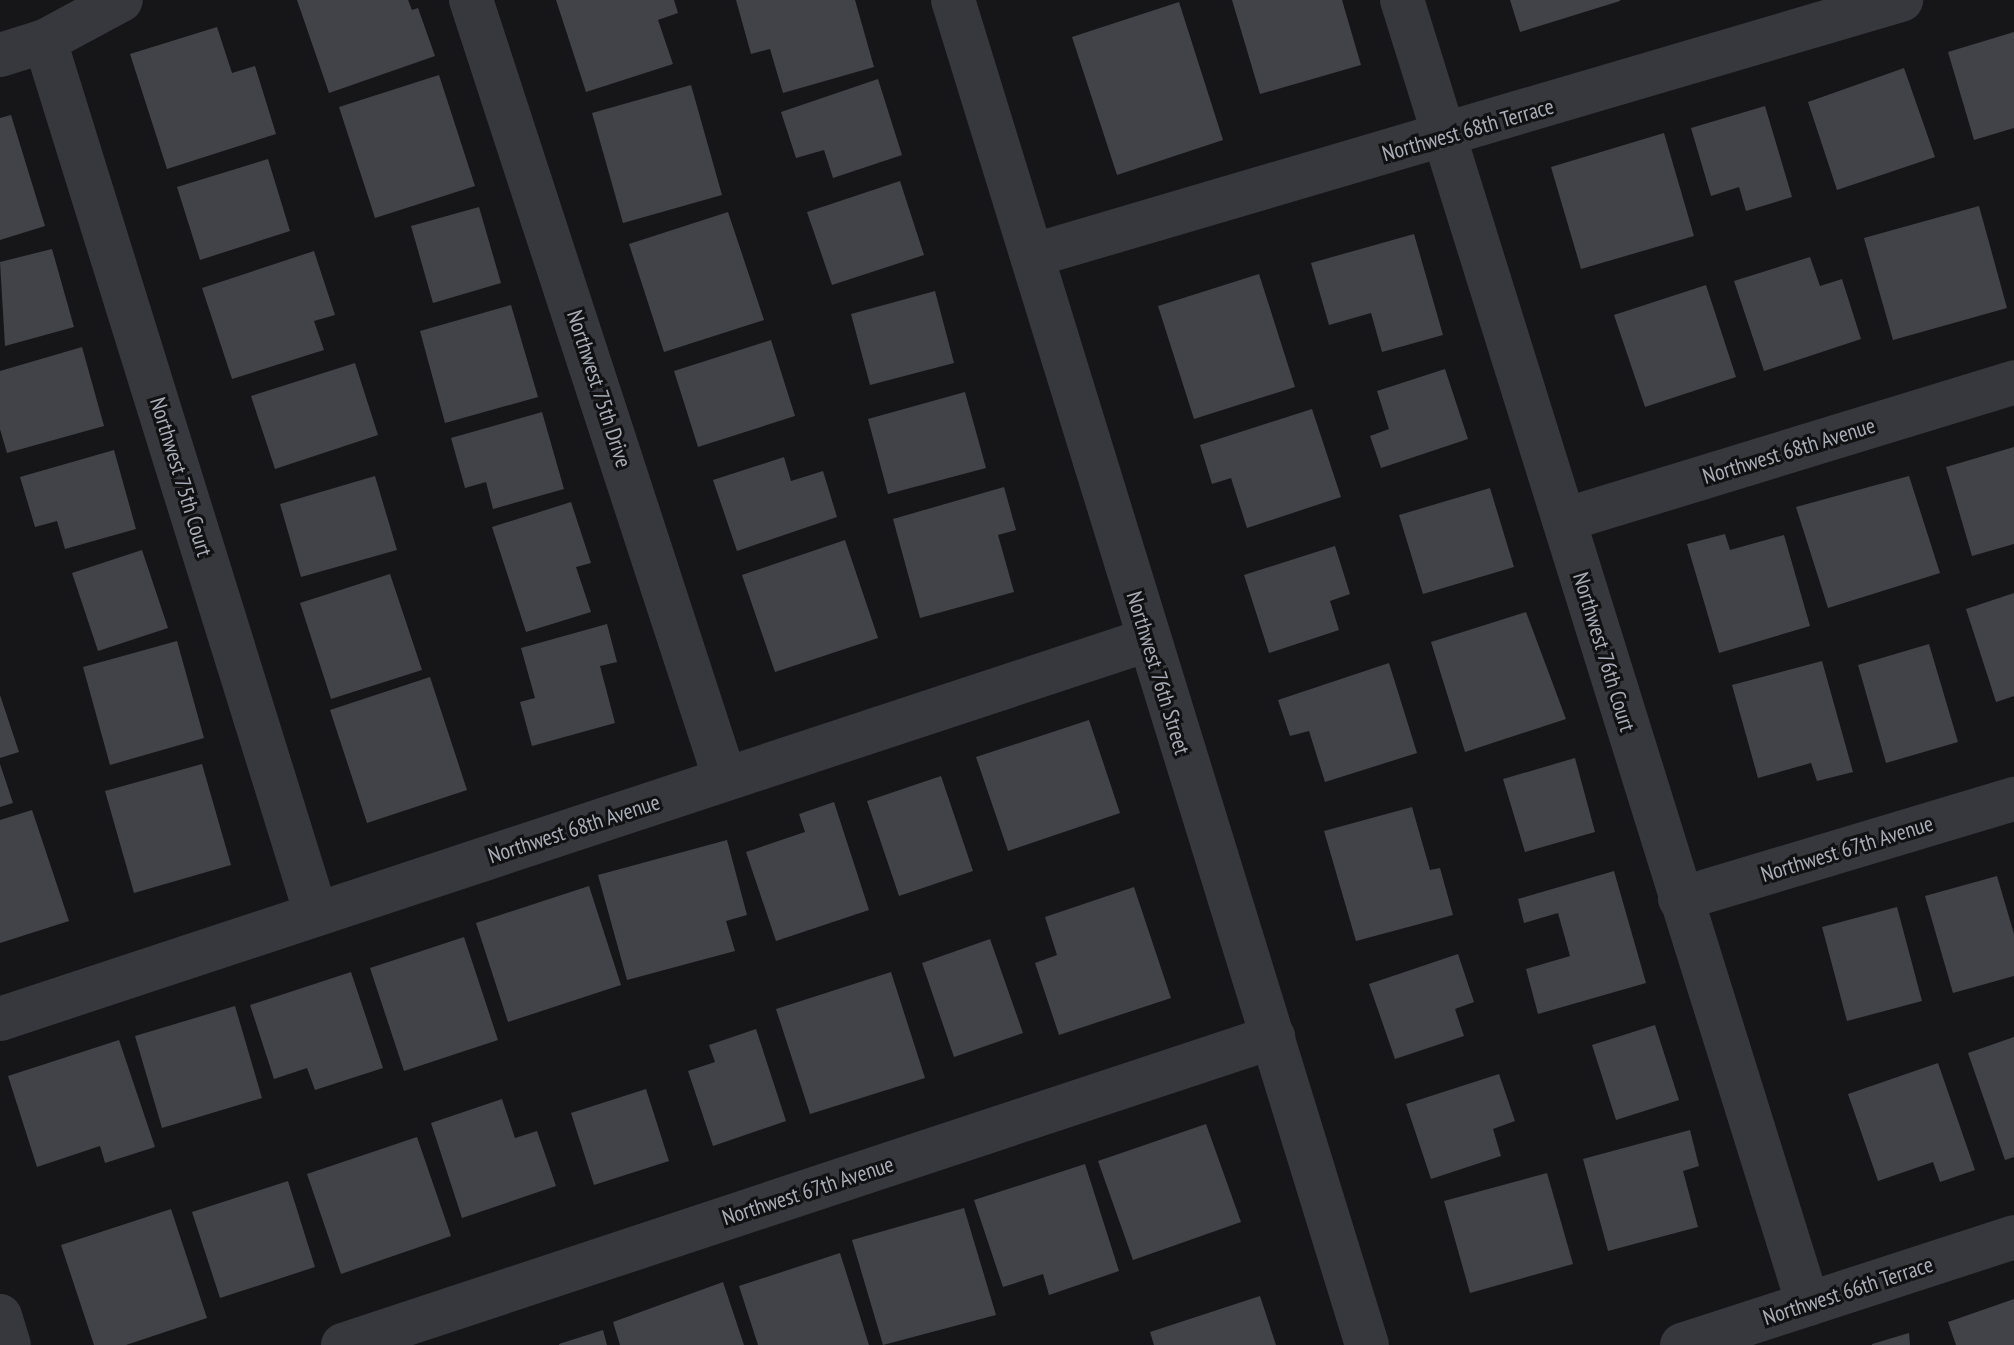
<!DOCTYPE html>
<style>
body{margin:0}
#map{position:relative;width:2014px;height:1345px;overflow:hidden;background:#161618;font-family:"PT Sans Narrow",sans-serif}
div>[style]{position:absolute}
[style*='--x']{left:calc(var(--x)*1px);top:calc(var(--y)*1px);width:calc(var(--w)*1px);rotate:calc(var(--a)*1deg)}
.building>*{inset:0;background:#424348}
.minor>*{height:44px;margin:-22px;padding:0 22px;transform-origin:22px;border-radius:22px;background:#37383d}
span{translate:-50% -50%;white-space:nowrap;text-align:center;line-height:1.15;-webkit-text-stroke:6px #111113;paint-order:stroke}
.street-label{font-size:22px;color:#a8adb8}
</style>
<div id="map">
<div class="building">
<i style="clip-path:polygon(297px 0,408px 0,412px 10px,418px 8px,435px 56px,329px 93px)"></i>
<i style="clip-path:polygon(556px 0,674px 0,678px 13px,658px 20px,673px 64px,586px 92px)"></i>
<i style="clip-path:polygon(736px 0,855px 0,874px 67px,783px 93px,770px 49px,751px 54px)"></i>
<i style="clip-path:polygon(1232px 0,1342px 0,1361px 65px,1260px 94px)"></i>
<i style="clip-path:polygon(1510px 0,1620px 0,1620px 1px,1520px 32px)"></i>
<i style="clip-path:polygon(1179px 2px,1223px 140px,1117px 175px,1072px 37px)"></i>
<i style="clip-path:polygon(217px 27px,232px 73px,255px 66px,276px 134px,167px 169px,130px 54px)"></i>
<i style="clip-path:polygon(2014px 32px,2014px 128px,1974px 140px,1948px 52px)"></i>
<i style="clip-path:polygon(1904px 68px,1935px 157px,1837px 190px,1808px 102px)"></i>
<i style="clip-path:polygon(439px 75px,475px 186px,375px 218px,339px 107px)"></i>
<i style="clip-path:polygon(878px 79px,902px 155px,833px 178px,824px 150px,796px 158px,781px 112px)"></i>
<i style="clip-path:polygon(691px 85px,722px 195px,623px 223px,592px 113px)"></i>
<i style="clip-path:polygon(1765px 106px,1792px 197px,1746px 211px,1739px 187px,1711px 196px,1691px 128px)"></i>
<i style="clip-path:polygon(11px 115px,45px 226px,0 240px,0 118px)"></i>
<i style="clip-path:polygon(1664px 133px,1694px 236px,1581px 269px,1551px 167px)"></i>
<i style="clip-path:polygon(268px 159px,290px 231px,200px 260px,177px 187px)"></i>
<i style="clip-path:polygon(900px 181px,924px 255px,832px 285px,807px 212px)"></i>
<i style="clip-path:polygon(1979px 206px,2007px 308px,1893px 340px,1864px 238px)"></i>
<i style="clip-path:polygon(479px 207px,501px 283px,433px 303px,411px 226px)"></i>
<i style="clip-path:polygon(728px 212px,764px 320px,664px 352px,629px 244px)"></i>
<i style="clip-path:polygon(1414px 234px,1443px 335px,1382px 352px,1371px 313px,1329px 325px,1311px 263px)"></i>
<i style="clip-path:polygon(52px 249px,74px 327px,5px 346px,0 262px)"></i>
<i style="clip-path:polygon(314px 251px,335px 315px,314px 321px,324px 350px,232px 379px,202px 288px)"></i>
<i style="clip-path:polygon(1810px 257px,1820px 286px,1842px 279px,1861px 339px,1764px 371px,1734px 281px)"></i>
<i style="clip-path:polygon(1259px 274px,1295px 387px,1194px 419px,1158px 306px)"></i>
<i style="clip-path:polygon(1706px 285px,1736px 377px,1645px 407px,1614px 315px)"></i>
<i style="clip-path:polygon(935px 291px,954px 363px,870px 385px,851px 314px)"></i>
<i style="clip-path:polygon(511px 305px,538px 397px,445px 423px,420px 331px)"></i>
<i style="clip-path:polygon(771px 340px,795px 416px,698px 447px,674px 371px)"></i>
<i style="clip-path:polygon(82px 347px,104px 426px,7px 453px,0 429px,0 371px)"></i>
<i style="clip-path:polygon(355px 363px,378px 435px,275px 469px,251px 396px)"></i>
<i style="clip-path:polygon(1445px 369px,1468px 439px,1381px 468px,1370px 436px,1389px 429px,1377px 391px)"></i>
<i style="clip-path:polygon(965px 392px,986px 468px,888px 494px,868px 419px)"></i>
<i style="clip-path:polygon(1312px 409px,1341px 497px,1247px 528px,1231px 478px,1212px 484px,1200px 445px)"></i>
<i style="clip-path:polygon(542px 412px,564px 489px,493px 509px,486px 482px,465px 488px,451px 438px)"></i>
<i style="clip-path:polygon(2014px 447px,2014px 544px,1972px 556px,1946px 467px)"></i>
<i style="clip-path:polygon(114px 450px,136px 529px,65px 549px,57px 521px,35px 527px,20px 477px)"></i>
<i style="clip-path:polygon(784px 457px,791px 481px,823px 471px,837px 517px,737px 551px,713px 480px)"></i>
<i style="clip-path:polygon(375px 476px,397px 550px,301px 577px,280px 504px)"></i>
<i style="clip-path:polygon(1909px 476px,1940px 573px,1828px 608px,1796px 507px)"></i>
<i style="clip-path:polygon(1004px 487px,1016px 530px,998px 535px,1014px 592px,920px 618px,893px 519px)"></i>
<i style="clip-path:polygon(1490px 488px,1514px 567px,1423px 594px,1399px 515px)"></i>
<i style="clip-path:polygon(571px 502px,591px 563px,576px 567px,591px 612px,526px 632px,492px 527px)"></i>
<i style="clip-path:polygon(1725px 534px,1730px 550px,1784px 535px,1810px 626px,1719px 653px,1687px 544px)"></i>
<i style="clip-path:polygon(845px 540px,878px 638px,775px 672px,742px 575px)"></i>
<i style="clip-path:polygon(1335px 546px,1350px 594px,1330px 601px,1339px 630px,1269px 653px,1244px 575px)"></i>
<i style="clip-path:polygon(142px 550px,168px 628px,98px 651px,72px 573px)"></i>
<i style="clip-path:polygon(390px 574px,422px 670px,331px 699px,300px 603px)"></i>
<i style="clip-path:polygon(2014px 593px,2014px 696px,1996px 702px,1966px 609px)"></i>
<i style="clip-path:polygon(1526px 612px,1566px 719px,1465px 752px,1431px 642px)"></i>
<i style="clip-path:polygon(607px 624px,617px 662px,600px 666px,615px 723px,532px 746px,520px 702px,535px 698px,521px 648px)"></i>
<i style="clip-path:polygon(177px 641px,204px 738px,110px 765px,83px 667px)"></i>
<i style="clip-path:polygon(1929px 644px,1958px 742px,1886px 763px,1858px 665px)"></i>
<i style="clip-path:polygon(1822px 661px,1853px 772px,1817px 781px,1811px 763px,1758px 778px,1732px 685px)"></i>
<i style="clip-path:polygon(1389px 663px,1417px 753px,1325px 782px,1309px 731px,1290px 736px,1278px 700px)"></i>
<i style="clip-path:polygon(430px 677px,467px 790px,367px 823px,330px 710px)"></i>
<i style="clip-path:polygon(0 695px,19px 752px,0 758px)"></i>
<i style="clip-path:polygon(1089px 720px,1120px 813px,1008px 851px,976px 757px)"></i>
<i style="clip-path:polygon(1575px 758px,1595px 832px,1525px 852px,1503px 779px)"></i>
<i style="clip-path:polygon(0 764px,13px 803px,0 807px)"></i>
<i style="clip-path:polygon(202px 764px,231px 865px,134px 893px,105px 791px)"></i>
<i style="clip-path:polygon(941px 776px,973px 871px,899px 896px,867px 801px)"></i>
<i style="clip-path:polygon(834px 802px,869px 910px,776px 941px,746px 852px,805px 832px,799px 814px)"></i>
<i style="clip-path:polygon(1412px 807px,1430px 870px,1440px 868px,1453px 915px,1356px 941px,1324px 831px)"></i>
<i style="clip-path:polygon(32px 810px,69px 921px,0 943px,0 820px)"></i>
<i style="clip-path:polygon(727px 840px,747px 915px,726px 921px,735px 951px,627px 980px,598px 875px)"></i>
<i style="clip-path:polygon(1614px 871px,1646px 983px,1538px 1014px,1526px 969px,1570px 956px,1558px 913px,1524px 923px,1518px 899px)"></i>
<i style="clip-path:polygon(1997px 876px,2014px 934px,2014px 976px,1953px 993px,1925px 896px)"></i>
<i style="clip-path:polygon(589px 886px,621px 985px,508px 1022px,476px 923px)"></i>
<i style="clip-path:polygon(1134px 887px,1171px 998px,1059px 1035px,1035px 963px,1057px 955px,1045px 917px)"></i>
<i style="clip-path:polygon(1897px 907px,1922px 1001px,1847px 1021px,1822px 927px)"></i>
<i style="clip-path:polygon(464px 937px,498px 1040px,404px 1071px,370px 968px)"></i>
<i style="clip-path:polygon(990px 939px,1023px 1033px,954px 1057px,922px 963px)"></i>
<i style="clip-path:polygon(1458px 954px,1474px 1002px,1455px 1009px,1464px 1036px,1395px 1059px,1369px 984px)"></i>
<i style="clip-path:polygon(351px 972px,383px 1068px,315px 1090px,307px 1068px,274px 1079px,250px 1005px)"></i>
<i style="clip-path:polygon(891px 972px,925px 1078px,810px 1114px,776px 1009px)"></i>
<i style="clip-path:polygon(235px 1006px,262px 1098px,162px 1128px,135px 1036px)"></i>
<i style="clip-path:polygon(1655px 1025px,1679px 1100px,1616px 1120px,1592px 1045px)"></i>
<i style="clip-path:polygon(756px 1029px,786px 1121px,713px 1146px,688px 1071px,715px 1062px,709px 1045px)"></i>
<i style="clip-path:polygon(2014px 1037px,2014px 1157px,2005px 1160px,1968px 1053px)"></i>
<i style="clip-path:polygon(119px 1040px,155px 1147px,105px 1163px,100px 1146px,37px 1167px,8px 1076px)"></i>
<i style="clip-path:polygon(1938px 1063px,1975px 1170px,1940px 1182px,1933px 1162px,1878px 1181px,1848px 1094px)"></i>
<i style="clip-path:polygon(1499px 1074px,1515px 1121px,1493px 1129px,1501px 1156px,1431px 1179px,1406px 1104px)"></i>
<i style="clip-path:polygon(646px 1089px,669px 1161px,594px 1185px,571px 1113px)"></i>
<i style="clip-path:polygon(502px 1099px,515px 1138px,537px 1131px,556px 1186px,462px 1218px,431px 1123px)"></i>
<i style="clip-path:polygon(1206px 1124px,1241px 1222px,1133px 1260px,1098px 1161px)"></i>
<i style="clip-path:polygon(1690px 1130px,1699px 1166px,1683px 1171px,1698px 1227px,1608px 1251px,1583px 1159px)"></i>
<i style="clip-path:polygon(417px 1137px,451px 1236px,341px 1274px,307px 1174px)"></i>
<i style="clip-path:polygon(1085px 1164px,1119px 1271px,1049px 1295px,1043px 1274px,1003px 1287px,974px 1200px)"></i>
<i style="clip-path:polygon(1547px 1173px,1573px 1264px,1470px 1293px,1444px 1201px)"></i>
<i style="clip-path:polygon(288px 1181px,315px 1267px,220px 1298px,192px 1212px)"></i>
<i style="clip-path:polygon(964px 1208px,996px 1315px,883px 1345px,852px 1240px)"></i>
<i style="clip-path:polygon(171px 1209px,207px 1318px,126px 1345px,94px 1345px,61px 1245px)"></i>
<i style="clip-path:polygon(840px 1253px,869px 1345px,758px 1345px,739px 1286px)"></i>
<i style="clip-path:polygon(723px 1282px,744px 1345px,620px 1345px,613px 1322px)"></i>
<i style="clip-path:polygon(1260px 1296px,1276px 1345px,1154px 1345px,1150px 1332px)"></i>
<i style="clip-path:polygon(2014px 1299px,2014px 1345px,1956px 1345px,1948px 1322px)"></i>
<i style="clip-path:polygon(603px 1330px,607px 1345px,559px 1345px,559px 1344px)"></i>
<i style="clip-path:polygon(1909px 1333px,1910px 1345px,1872px 1345px,1872px 1344px)"></i>
</div>
<div class="minor">
<i style="--x:471;--y:0;--w:819;--a:71.94"></i>
<i style="--x:953;--y:0;--w:1407;--a:72.89"></i>
<i style="--x:1402;--y:0;--w:1366;--a:72.71"></i>
<i style="--x:45;--y:41;--w:914;--a:72.75"></i>
<i style="--x:0;--y:55;--w:47;--a:-17.3"></i>
<i style="--x:45;--y:41;--w:86;--a:-28.3"></i>
<i style="--x:1034;--y:255;--w:904;--a:-16.39"></i>
<i style="--x:1564;--y:520;--w:471;--a:-17"></i>
<i style="--x:1680;--y:899;--w:349;--a:-16.7"></i>
<i style="--x:0;--y:1019;--w:1208;--a:-18.28"></i>
<i style="--x:0;--y:1316;--w:30;--a:73"></i>
<i style="--x:343;--y:1345;--w:980;--a:-18.32"></i>
<i style="--x:1682;--y:1345;--w:349;--a:-18"></i>
</div>
<div class="street-label">
<span style="left:1468px;top:130px;rotate:-16deg">Northwest 68th Terrace</span>
<span style="left:599px;top:389px;rotate:72deg">Northwest 75th Drive</span>
<span style="left:1789px;top:451px;rotate:-17deg">Northwest 68th Avenue</span>
<span style="left:181px;top:477px;rotate:73deg">Northwest 75th Court</span>
<span style="left:1604px;top:652px;rotate:73deg">Northwest 76th Court</span>
<span style="left:1158px;top:673px;rotate:73deg">Northwest 76th Street</span>
<span style="left:574px;top:829px;rotate:-18deg">Northwest 68th Avenue</span>
<span style="left:1847px;top:849px;rotate:-17deg">Northwest 67th Avenue</span>
<span style="left:808px;top:1191px;rotate:-18deg">Northwest 67th Avenue</span>
<span style="left:1848px;top:1291px;rotate:-18deg">Northwest 66th Terrace</span>
</div>
</div>
